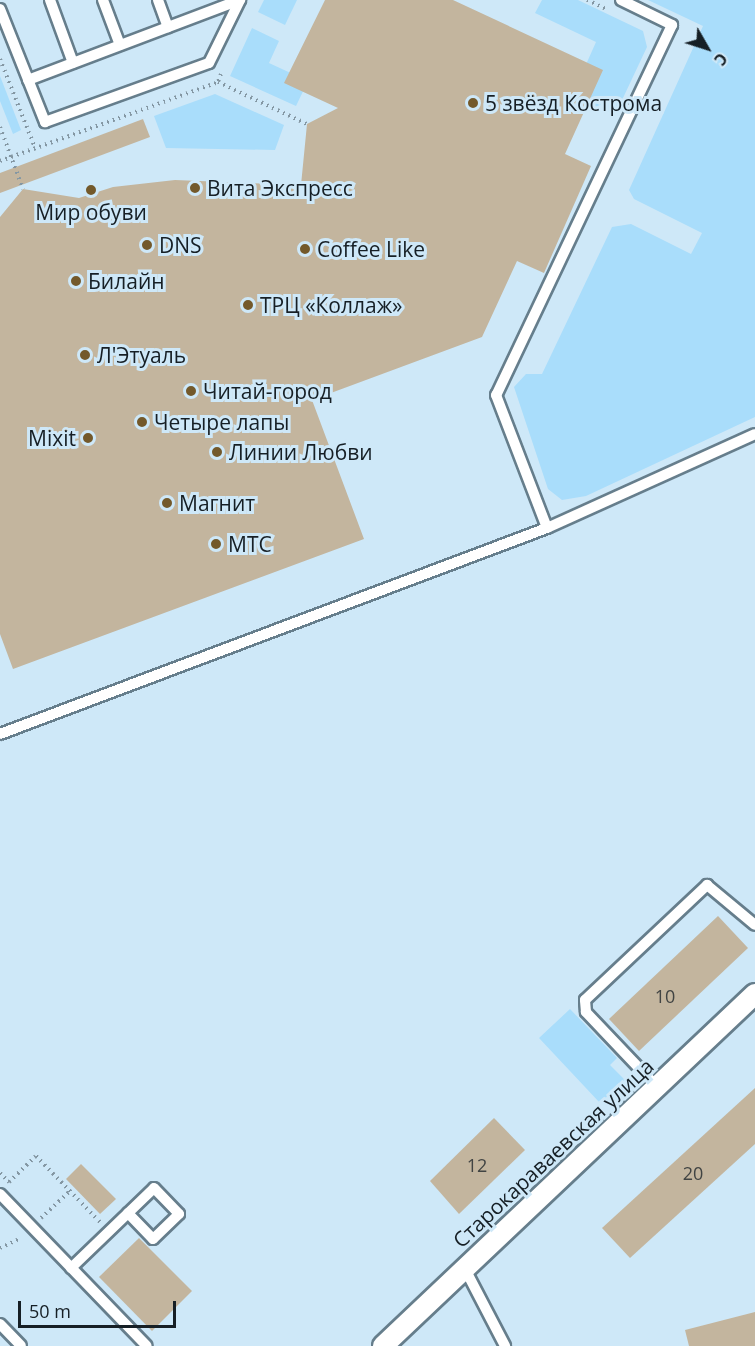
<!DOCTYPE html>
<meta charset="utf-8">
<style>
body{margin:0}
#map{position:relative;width:755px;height:1346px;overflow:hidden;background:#cee8f8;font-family:"Open Sans",sans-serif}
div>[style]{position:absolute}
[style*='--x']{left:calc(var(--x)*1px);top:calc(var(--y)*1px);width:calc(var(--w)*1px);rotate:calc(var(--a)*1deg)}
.green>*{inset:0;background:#a9ddfb}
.building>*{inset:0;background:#c3b59e}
.path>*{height:4px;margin-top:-2px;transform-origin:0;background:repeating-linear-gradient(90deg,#8497a3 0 1.5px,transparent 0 6px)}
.roads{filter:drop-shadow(2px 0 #667e8c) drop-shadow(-2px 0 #667e8c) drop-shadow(0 2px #667e8c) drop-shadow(0 -2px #667e8c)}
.lane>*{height:10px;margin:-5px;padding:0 5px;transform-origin:5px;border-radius:5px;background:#fff}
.street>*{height:20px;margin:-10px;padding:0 10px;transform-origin:10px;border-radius:10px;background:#fff}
.dots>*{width:16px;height:16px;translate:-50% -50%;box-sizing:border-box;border:3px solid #cee8f8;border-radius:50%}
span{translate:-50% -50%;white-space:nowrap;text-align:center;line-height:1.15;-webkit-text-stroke:6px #cee8f8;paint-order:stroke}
.number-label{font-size:18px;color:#414443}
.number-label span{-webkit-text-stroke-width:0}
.poi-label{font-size:21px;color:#161f25}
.left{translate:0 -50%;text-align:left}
.right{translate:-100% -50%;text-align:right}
.street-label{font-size:21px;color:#161f25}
.north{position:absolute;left:677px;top:18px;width:60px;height:60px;-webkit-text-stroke:4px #cee8f8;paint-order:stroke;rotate:129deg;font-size:16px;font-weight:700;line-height:24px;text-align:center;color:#161f25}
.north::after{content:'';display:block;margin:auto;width:21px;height:27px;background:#161f25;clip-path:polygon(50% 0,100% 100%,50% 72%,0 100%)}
.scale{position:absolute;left:18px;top:1301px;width:158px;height:27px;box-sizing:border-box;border:3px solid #161f25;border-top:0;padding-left:8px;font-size:18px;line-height:21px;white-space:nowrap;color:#161f25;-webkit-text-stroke:4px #cee8f8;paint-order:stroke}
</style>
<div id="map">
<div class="green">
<i style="clip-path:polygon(264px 0,297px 0,285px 25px,258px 12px)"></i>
<i style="clip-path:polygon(542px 0,578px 0,643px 31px,647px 47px,615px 115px,572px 96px,596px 42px,535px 13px)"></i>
<i style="clip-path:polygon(648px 0,755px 0,755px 417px,586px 496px,562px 500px,548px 489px,514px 387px,526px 374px,542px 374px,612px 227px,631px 224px,691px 254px,702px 233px,634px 199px,629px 190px,703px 26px)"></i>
<i style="clip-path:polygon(252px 28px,279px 41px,269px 63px,308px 81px,296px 106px,230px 76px)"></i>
<i style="clip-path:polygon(0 76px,21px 130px,13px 134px,0 101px)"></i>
<i style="clip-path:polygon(215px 94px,284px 125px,275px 150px,166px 148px,154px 116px)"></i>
<i style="clip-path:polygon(570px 1009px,617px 1058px,610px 1065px,625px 1080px,600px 1103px,539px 1038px)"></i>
</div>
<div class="building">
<i style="clip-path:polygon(325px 0,453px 0,603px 70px,565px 154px,591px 166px,544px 273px,517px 261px,482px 337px,312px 400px,364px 539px,13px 669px,0 634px,0 217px,23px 189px,79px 198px,113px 187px,175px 180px,301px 185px,307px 124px,338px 108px,284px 83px)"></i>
<i style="clip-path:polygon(143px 119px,150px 137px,0 193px,0 173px)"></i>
<i style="clip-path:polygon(718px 916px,748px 948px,639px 1051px,609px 1019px)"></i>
<i style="clip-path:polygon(755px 1088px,755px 1144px,630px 1258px,602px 1228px)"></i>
<i style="clip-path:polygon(494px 1118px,525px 1150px,459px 1214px,430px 1181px)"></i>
<i style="clip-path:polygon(81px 1164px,116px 1199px,100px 1214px,66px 1179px)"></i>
<i style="clip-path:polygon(139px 1238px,192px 1291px,152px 1331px,99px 1277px)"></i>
<i style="clip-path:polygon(755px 1312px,755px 1346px,689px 1346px,685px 1330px)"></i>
</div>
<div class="path">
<i style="--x:587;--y:0;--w:23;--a:25"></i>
<i style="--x:0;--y:59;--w:96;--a:68.5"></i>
<i style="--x:221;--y:74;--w:9;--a:111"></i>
<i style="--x:218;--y:82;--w:98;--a:25.3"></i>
<i style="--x:0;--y:127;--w:66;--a:69.6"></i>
<i style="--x:0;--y:161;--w:232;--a:-19.9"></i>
<i style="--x:0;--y:1173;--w:13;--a:45"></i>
<i style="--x:9;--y:1182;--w:37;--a:-44"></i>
<i style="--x:36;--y:1156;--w:92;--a:45.9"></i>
<i style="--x:41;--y:1218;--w:40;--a:-43"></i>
<i style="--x:0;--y:1248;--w:23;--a:-25"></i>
</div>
<div class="roads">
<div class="lane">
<i style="--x:50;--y:0;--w:67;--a:69.9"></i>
<i style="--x:103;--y:0;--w:48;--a:69.3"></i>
<i style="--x:158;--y:0;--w:29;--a:70"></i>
<i style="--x:621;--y:0;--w:57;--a:26.1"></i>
<i style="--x:672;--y:25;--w:410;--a:115.4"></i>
<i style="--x:496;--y:395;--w:142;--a:69"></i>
<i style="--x:547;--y:528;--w:228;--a:-24.3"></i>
<i style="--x:0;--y:9;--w:122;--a:68.3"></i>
<i style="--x:45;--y:122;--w:174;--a:-19.8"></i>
<i style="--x:209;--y:63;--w:70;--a:-63.8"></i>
<i style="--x:28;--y:80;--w:227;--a:-20.7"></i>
<i style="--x:0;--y:734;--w:585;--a:-20.64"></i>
<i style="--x:658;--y:1088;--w:105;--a:-133.5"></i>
<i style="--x:586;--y:1012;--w:12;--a:-95"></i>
<i style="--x:585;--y:1000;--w:168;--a:-43.3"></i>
<i style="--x:707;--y:885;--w:62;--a:39.8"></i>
<i style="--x:0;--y:1194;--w:211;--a:46"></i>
<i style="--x:71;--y:1268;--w:115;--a:-43.9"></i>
<i style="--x:154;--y:1188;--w:36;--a:46"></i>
<i style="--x:179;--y:1214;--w:36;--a:136"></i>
<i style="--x:153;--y:1239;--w:36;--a:-134"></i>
<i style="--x:465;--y:1269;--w:87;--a:62.5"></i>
<i style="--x:0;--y:1324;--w:30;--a:46"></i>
</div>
<div class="street">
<i style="--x:383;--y:1346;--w:512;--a:-43.42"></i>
</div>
</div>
<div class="dots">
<i style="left:473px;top:103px;background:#73592b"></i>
<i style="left:195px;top:188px;background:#73592b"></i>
<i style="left:91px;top:190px;background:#73592b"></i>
<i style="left:147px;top:245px;background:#73592b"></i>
<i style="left:305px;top:249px;background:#73592b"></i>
<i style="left:76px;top:281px;background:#73592b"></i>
<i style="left:248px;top:305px;background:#73592b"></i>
<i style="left:85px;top:355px;background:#73592b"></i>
<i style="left:191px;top:391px;background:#73592b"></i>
<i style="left:142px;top:422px;background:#73592b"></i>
<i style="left:88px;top:438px;background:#73592b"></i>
<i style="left:217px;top:452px;background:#73592b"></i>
<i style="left:167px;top:503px;background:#73592b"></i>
<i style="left:216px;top:544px;background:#73592b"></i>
</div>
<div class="number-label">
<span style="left:665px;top:996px">10</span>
<span style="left:477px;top:1165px">12</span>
<span style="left:693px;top:1173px">20</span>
</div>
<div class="poi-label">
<span class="left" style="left:485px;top:103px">5 звёзд Кострома</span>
<span class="left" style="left:207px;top:188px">Вита Экспресс</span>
<span style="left:91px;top:212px">Мир обуви</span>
<span class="left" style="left:159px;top:245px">DNS</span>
<span class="left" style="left:317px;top:249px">Coffee Like</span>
<span class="left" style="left:88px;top:281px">Билайн</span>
<span class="left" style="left:260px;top:305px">ТРЦ «Коллаж»</span>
<span class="left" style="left:97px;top:355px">Л'Этуаль</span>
<span class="left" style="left:203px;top:391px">Читай-город</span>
<span class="left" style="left:154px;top:422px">Четыре лапы</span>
<span class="right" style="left:76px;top:438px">Mixit</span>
<span class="left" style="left:229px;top:452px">Линии Любви</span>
<span class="left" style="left:179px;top:503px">Магнит</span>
<span class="left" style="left:228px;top:544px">МТС</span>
</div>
<div class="street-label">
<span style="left:553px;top:1153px;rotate:-43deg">Старокараваевская улица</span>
</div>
<div class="north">С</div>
<div class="scale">50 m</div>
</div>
